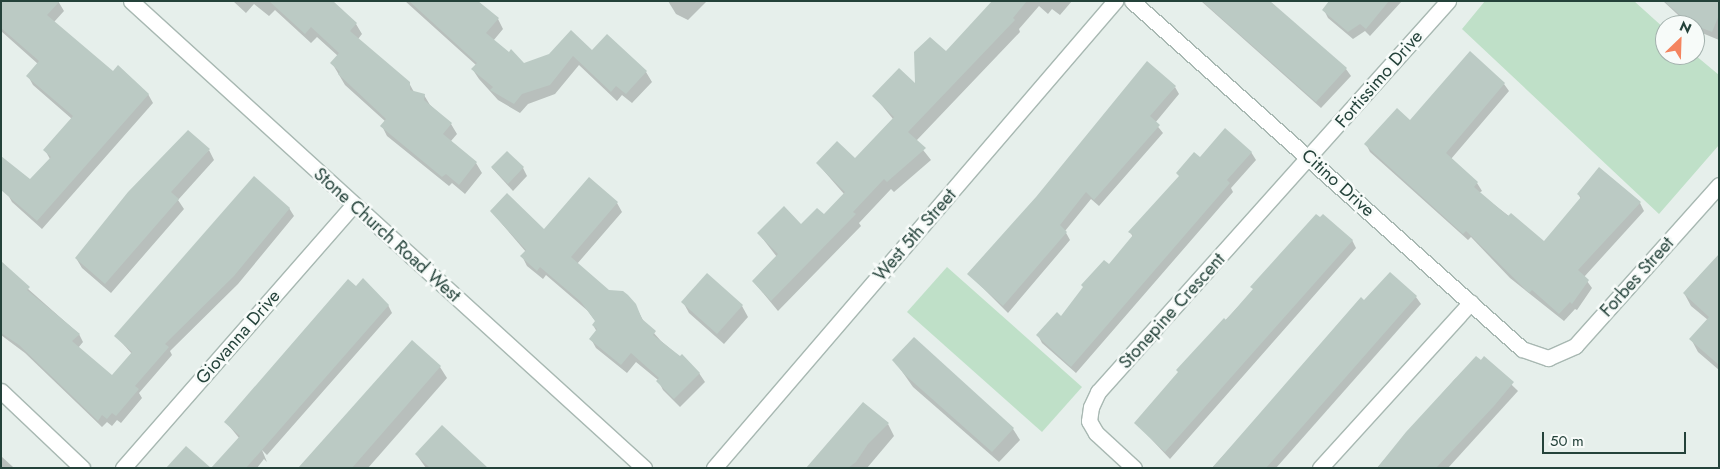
<!DOCTYPE html>
<style>
body{margin:0}
#map{position:relative;width:1720px;height:469px;overflow:hidden;background:#e6efeb;font-family:Jost,sans-serif}
div>[style]{position:absolute}
[style*='--x']{left:calc(var(--x)*1px);top:calc(var(--y)*1px);width:calc(var(--w)*1px);rotate:calc(var(--a)*1deg)}
.green>*{inset:0;background:#bfe0c8}
.shadow>*{inset:0;background:#0003}
.building>*{inset:0;background:#bbcac4}
.roads{filter:drop-shadow(1px 0 #a8b8b2) drop-shadow(-1px 0 #a8b8b2) drop-shadow(0 1px #a8b8b2) drop-shadow(0 -1px #a8b8b2)}
.street>*{height:15px;margin:-7.5px;padding:0 7.5px;transform-origin:7.5px;border-radius:7.5px;background:#fff}
.secondary>*{height:15px;margin:-7.5px;padding:0 7.5px;transform-origin:7.5px;border-radius:7.5px;background:#fff}
span{translate:-50% -50%;white-space:nowrap;text-align:center;line-height:1.15;-webkit-text-stroke:5px #f7fbf9;paint-order:stroke}
.street-label{font-size:18px;color:#24423a}
.frame{position:absolute;inset:0;border:2px solid #24423a;pointer-events:none}
.north{position:absolute;left:1655px;top:15px;width:50px;height:50px;box-sizing:border-box;background:#f7fbf9;border:1px solid #a3b1ad;border-radius:50%;rotate:24deg;font-size:14px;font-weight:700;line-height:20px;text-align:center;color:#24423a}
.north::after{content:'';display:block;margin:auto;width:18px;height:22px;background:#f4845f;clip-path:polygon(50% 0,100% 100%,50% 72%,0 100%)}
.scale{position:absolute;left:1542px;top:432px;width:144px;height:22px;box-sizing:border-box;border:2px solid #24423a;border-top:0;padding-left:6px;font-size:15px;line-height:18px;white-space:nowrap;color:#24423a;-webkit-text-stroke:4px #f7fbf9;paint-order:stroke}
</style>
<div id="map">
<div class="green">
<i style="clip-path:polygon(1485px 1px,1634px 1px,1665px 29px,1665px 55px,1695px 55px,1719px 75px,1719px 145px,1659px 214px,1462px 29px)"></i>
<i style="clip-path:polygon(947px 267px,1082px 387px,1042px 432px,907px 312px)"></i>
</div>
<div class="shadow">
<i style="clip-path:polygon(1px 1px,58px 1px,64px 11px,54px 22px,113px 73px,148px 94px,153px 103px,42px 229px,12px 202px,7px 193px,30px 181px,50px 159px,45px 150px,72px 119px,33px 85px,28px 76px,38px 64px,1px 31px)"></i>
<i style="clip-path:polygon(233px 1px,331px 1px,356px 24px,362px 34px,358px 39px,409px 83px,414px 92px,424px 95px,430px 105px,451px 124px,457px 134px,451px 141px,476px 163px,482px 173px,465px 194px,452px 183px,449px 186px,387px 136px,382px 126px,386px 122px,345px 85px,332px 63px,338px 56px,317px 37px,311px 43px,275px 10px,269px 16px,254px 4px,246px 13px)"></i>
<i style="clip-path:polygon(405px 1px,477px 1px,498px 19px,503px 29px,493px 41px,524px 65px,592px 52px,646px 72px,652px 82px,632px 103px,622px 95px,617px 101px,579px 65px,555px 94px,528px 104px,520px 113px,498px 100px,479px 79px,473px 70px,476px 65px)"></i>
<i style="clip-path:polygon(707px 1px,688px 20px,676px 14px,668px 1px)"></i>
<i style="clip-path:polygon(994px 1px,1072px 1px,1060px 15px,1052px 9px,1048px 14px,1039px 6px,1019px 29px,1020px 32px,916px 141px,931px 160px,894px 192px,891px 189px,859px 223px,861px 226px,778px 311px,753px 281px,777px 257px,759px 234px,801px 226px,824px 216px,844px 194px,817px 163px,855px 160px,893px 119px,874px 96px,917px 86px)"></i>
<i style="clip-path:polygon(1201px 1px,1269px 1px,1346px 69px,1351px 76px,1321px 108px)"></i>
<i style="clip-path:polygon(1331px 1px,1402px 1px,1370px 36px,1365px 31px,1353px 39px,1328px 18px,1324px 10px)"></i>
<i style="clip-path:polygon(1663px 1px,1719px 1px,1719px 40px,1695px 30px,1695px 25px,1689px 25px)"></i>
<i style="clip-path:polygon(1504px 84px,1509px 91px,1451px 159px,1477px 183px,1482px 191px,1479px 193px,1544px 243px,1581px 199px,1578px 194px,1640px 203px,1644px 211px,1584px 277px,1592px 288px,1577px 310px,1575px 309px,1564px 321px,1510px 278px,1471px 237px,1468px 240px,1370px 152px,1366px 144px)"></i>
<i style="clip-path:polygon(1175px 87px,1179px 94px,1155px 123px,1163px 133px,1099px 206px,1091px 199px,1065px 231px,1070px 240px,1008px 313px,969px 274px)"></i>
<i style="clip-path:polygon(209px 150px,214px 160px,178px 200px,184px 209px,111px 293px,82px 268px,76px 258px)"></i>
<i style="clip-path:polygon(1251px 152px,1256px 160px,1231px 188px,1233px 192px,1076px 373px,1042px 343px,1038px 335px,1061px 317px,1109px 266px,1133px 237px,1130px 232px,1180px 177px,1200px 159px)"></i>
<i style="clip-path:polygon(492px 168px,523px 168px,527px 176px,513px 191px)"></i>
<i style="clip-path:polygon(589px 179px,617px 203px,622px 212px,577px 264px,608px 291px,635px 305px,644px 322px,661px 341px,699px 373px,705px 382px,680px 407px,663px 390px,658px 380px,636px 362px,627px 373px,596px 348px,591px 339px,597px 332px,593px 325px,596px 322px,588px 311px,546px 275px,543px 279px,527px 266px,522px 256px,526px 252px,491px 211px,544px 231px)"></i>
<i style="clip-path:polygon(289px 208px,294px 216px,238px 284px,170px 351px,172px 355px,139px 393px,142px 398px,121px 423px,117px 420px,112px 426px,107px 422px,102px 427px,25px 353px,1px 335px,1px 265px,79px 334px,83px 342px,78px 348px,112px 377px,132px 354px,116px 336px)"></i>
<i style="clip-path:polygon(1320px 219px,1352px 240px,1356px 248px,1170px 459px,1136px 423px,1179px 373px,1178px 370px,1254px 290px,1252px 287px)"></i>
<i style="clip-path:polygon(1719px 255px,1719px 370px,1698px 352px,1691px 339px,1708px 320px,1691px 306px,1684px 293px)"></i>
<i style="clip-path:polygon(356px 288px,388px 305px,392px 313px,267px 455px,262px 450px,267px 462px,264px 459px,257px 468px,213px 468px,239px 438px,226px 422px)"></i>
<i style="clip-path:polygon(1416px 297px,1421px 304px,1276px 468px,1212px 468px,1364px 302px)"></i>
<i style="clip-path:polygon(683px 302px,742px 306px,748px 317px,724px 344px,689px 313px)"></i>
<i style="clip-path:polygon(412px 341px,440px 367px,447px 378px,368px 468px,299px 468px)"></i>
<i style="clip-path:polygon(1484px 358px,1518px 391px,1448px 468px,1377px 468px,1455px 379px)"></i>
<i style="clip-path:polygon(894px 360px,1013px 429px,1020px 440px,999px 462px,913px 387px)"></i>
<i style="clip-path:polygon(888px 424px,894px 436px,867px 468px,807px 468px)"></i>
<i style="clip-path:polygon(416px 454px,486px 468px,426px 468px)"></i>
<i style="clip-path:polygon(1px 456px,13px 467px,14px 468px,1px 468px)"></i>
</div>
<div class="building">
<i style="clip-path:polygon(1px 1px,60px 1px,47px 15px,113px 71px,118px 65px,149px 94px,37px 221px,1px 190px,1px 156px,30px 179px,51px 157px,43px 150px,73px 116px,26px 76px,39px 61px,1px 28px)"></i>
<i style="clip-path:polygon(269px 1px,333px 1px,357px 23px,350px 31px,410px 82px,410px 90px,425px 94px,424px 100px,452px 123px,443px 134px,477px 162px,459px 185px,446px 174px,442px 177px,380px 126px,386px 119px,338px 74px,340px 72px,330px 63px,339px 53px,311px 27px,305px 34px)"></i>
<i style="clip-path:polygon(409px 1px,478px 1px,499px 18px,486px 33px,509px 52px,511px 49px,524px 63px,549px 54px,571px 30px,592px 50px,607px 34px,647px 71px,626px 94px,616px 86px,611px 92px,573px 56px,550px 85px,522px 94px,514px 104px,490px 90px,493px 87px,471px 69px,477px 63px)"></i>
<i style="clip-path:polygon(992px 1px,1027px 1px,1013px 18px,1015px 20px,908px 132px,926px 148px,887px 182px,884px 179px,853px 212px,856px 214px,771px 301px,752px 281px,778px 254px,757px 233px,784px 206px,801px 224px,817px 208px,824px 214px,845px 192px,816px 163px,837px 141px,855px 158px,894px 117px,872px 96px,899px 68px,915px 83px,914px 52px,930px 37px,946px 51px)"></i>
<i style="clip-path:polygon(1202px 1px,1270px 1px,1347px 68px,1316px 102px)"></i>
<i style="clip-path:polygon(1329px 1px,1389px 1px,1366px 29px,1360px 24px,1348px 32px,1322px 10px)"></i>
<i style="clip-path:polygon(1664px 1px,1719px 1px,1719px 15px,1712px 32px,1689px 23px)"></i>
<i style="clip-path:polygon(1470px 51px,1505px 83px,1446px 153px,1478px 182px,1474px 187px,1508px 216px,1511px 213px,1544px 241px,1581px 197px,1577px 194px,1599px 167px,1641px 202px,1578px 270px,1589px 280px,1572px 304px,1570px 302px,1559px 314px,1532px 290px,1529px 293px,1466px 231px,1463px 234px,1364px 144px,1397px 108px,1410px 120px)"></i>
<i style="clip-path:polygon(1147px 61px,1176px 86px,1150px 116px,1160px 125px,1094px 200px,1086px 192px,1060px 225px,1067px 232px,1003px 306px,967px 274px,1036px 197px)"></i>
<i style="clip-path:polygon(1225px 128px,1252px 152px,1227px 180px,1230px 183px,1071px 367px,1036px 335px,1057px 312px,1061px 316px,1083px 287px,1081px 285px,1104px 260px,1109px 264px,1133px 235px,1128px 232px,1179px 176px,1176px 173px,1194px 152px,1200px 157px)"></i>
<i style="clip-path:polygon(188px 130px,210px 149px,171px 192px,179px 199px,105px 284px,75px 258px,128px 192px)"></i>
<i style="clip-path:polygon(507px 151px,524px 167px,508px 184px,491px 167px)"></i>
<i style="clip-path:polygon(254px 176px,290px 208px,234px 276px,165px 344px,169px 347px,135px 386px,139px 389px,116px 416px,112px 413px,107px 419px,102px 415px,98px 421px,19px 345px,1px 333px,1px 261px,30px 287px,27px 290px,80px 334px,72px 341px,112px 375px,132px 352px,114px 336px)"></i>
<i style="clip-path:polygon(589px 177px,618px 202px,571px 257px,609px 290px,623px 291px,628px 295px,636px 304px,642px 319px,656px 331px,653px 335px,680px 356px,682px 354px,700px 373px,674px 399px,656px 381px,659px 378px,631px 353px,621px 365px,589px 339px,597px 329px,592px 325px,595px 321px,581px 302px,540px 267px,537px 271px,520px 256px,526px 250px,490px 211px,507px 193px,544px 229px)"></i>
<i style="clip-path:polygon(1316px 214px,1320px 217px,1323px 214px,1353px 240px,1165px 452px,1134px 423px,1178px 372px,1176px 370px,1224px 318px,1226px 320px,1253px 289px,1250px 287px)"></i>
<i style="clip-path:polygon(1719px 254px,1719px 365px,1689px 339px,1709px 317px,1683px 293px)"></i>
<i style="clip-path:polygon(1390px 272px,1417px 296px,1266px 468px,1212px 468px,1361px 297px,1364px 300px)"></i>
<i style="clip-path:polygon(707px 273px,743px 305px,717px 334px,681px 302px)"></i>
<i style="clip-path:polygon(363px 278px,389px 305px,246px 468px,211px 468px,240px 436px,224px 422px,348px 279px,356px 286px)"></i>
<i style="clip-path:polygon(914px 337px,1014px 428px,992px 452px,905px 375px,892px 360px)"></i>
<i style="clip-path:polygon(412px 340px,441px 366px,352px 468px,298px 468px)"></i>
<i style="clip-path:polygon(1476px 356px,1481px 360px,1484px 356px,1514px 382px,1494px 406px,1436px 468px,1377px 468px,1406px 432px)"></i>
<i style="clip-path:polygon(863px 402px,889px 423px,868px 444px,856px 462px,848px 468px,806px 468px)"></i>
<i style="clip-path:polygon(442px 425px,488px 468px,430px 468px,415px 454px)"></i>
<i style="clip-path:polygon(186px 446px,211px 468px,166px 468px)"></i>
</div>
<div class="roads">
<div class="street">
<i style="--x:1132;--y:1;--w:523;--a:41.74"></i>
<i style="--x:1522;--y:349;--w:28;--a:19"></i>
<i style="--x:1548;--y:358;--w:30;--a:-24"></i>
<i style="--x:1575;--y:346;--w:216;--a:-48.2"></i>
<i style="--x:1;--y:391;--w:112;--a:43.5"></i>
<i style="--x:123;--y:468;--w:349;--a:-48.8"></i>
<i style="--x:1134;--y:468;--w:52;--a:-137.4"></i>
<i style="--x:1096;--y:433;--w:14;--a:-120"></i>
<i style="--x:1089;--y:421;--w:14;--a:-82"></i>
<i style="--x:1091;--y:407;--w:17;--a:-65"></i>
<i style="--x:1098;--y:392;--w:525;--a:-48.17"></i>
<i style="--x:1320;--y:468;--w:224;--a:-47.7"></i>
</div>
<div class="secondary">
<i style="--x:131;--y:1;--w:694;--a:42.31"></i>
<i style="--x:714;--y:468;--w:616;--a:-49.35"></i>
</div>
</div>
<div class="street-label">
<span style="left:1379px;top:79px;rotate:-49deg">Fortissimo Drive</span>
<span style="left:1338px;top:183px;rotate:42deg">Citino Drive</span>
<span style="left:387px;top:235px;rotate:42deg">Stone Church Road West</span>
<span style="left:915px;top:235px;rotate:-49deg">West 5th Street</span>
<span style="left:1637px;top:277px;rotate:-48deg">Forbes Street</span>
<span style="left:1172px;top:311px;rotate:-48deg">Stonepine Crescent</span>
<span style="left:238px;top:337px;rotate:-49deg">Giovanna Drive</span>
</div>
<div class="frame"></div>
<div class="north">N</div>
<div class="scale">50 m</div>
</div>
